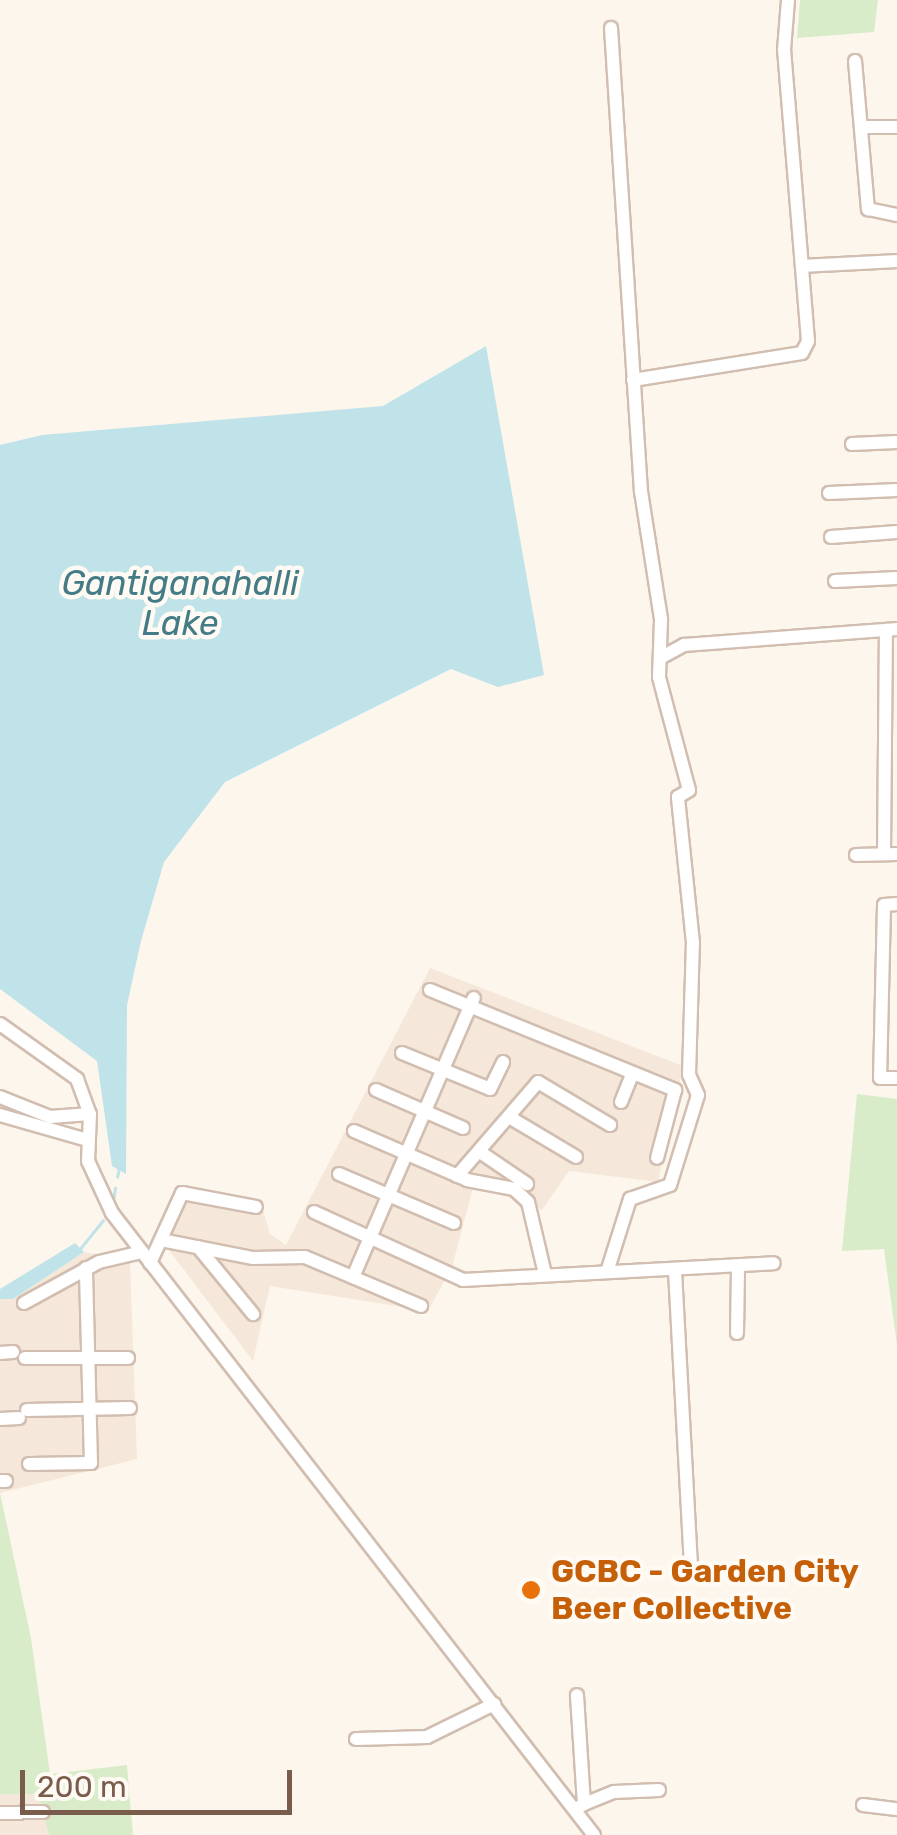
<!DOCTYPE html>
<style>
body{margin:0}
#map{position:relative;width:897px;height:1835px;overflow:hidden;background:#fdf6ec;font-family:Rubik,sans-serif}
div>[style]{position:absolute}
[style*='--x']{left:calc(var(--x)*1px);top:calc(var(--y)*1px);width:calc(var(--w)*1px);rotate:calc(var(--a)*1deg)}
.residential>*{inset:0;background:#f5e8da}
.green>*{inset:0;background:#d8ecc9}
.water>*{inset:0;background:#bfe3e8}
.stream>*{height:2.5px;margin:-1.25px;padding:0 1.25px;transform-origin:1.25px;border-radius:1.25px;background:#bfe3e8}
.roads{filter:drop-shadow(2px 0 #d1beb0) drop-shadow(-2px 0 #d1beb0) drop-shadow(0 2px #d1beb0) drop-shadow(0 -2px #d1beb0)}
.minor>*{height:12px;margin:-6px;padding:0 6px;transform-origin:6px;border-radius:6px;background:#fff}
.dots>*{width:28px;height:28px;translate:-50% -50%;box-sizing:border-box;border:5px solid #fffaf3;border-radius:50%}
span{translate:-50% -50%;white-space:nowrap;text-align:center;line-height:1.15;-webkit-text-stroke:9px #fffaf3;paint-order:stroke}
.food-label{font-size:32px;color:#c56008;font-weight:700}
.left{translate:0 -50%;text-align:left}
.water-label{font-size:35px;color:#437c86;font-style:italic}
.scale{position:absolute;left:20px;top:1770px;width:272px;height:45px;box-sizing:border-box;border:5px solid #7a5c4d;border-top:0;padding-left:12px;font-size:30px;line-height:35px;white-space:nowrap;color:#7a5c4d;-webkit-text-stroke:8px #fffaf3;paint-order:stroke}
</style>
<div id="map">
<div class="residential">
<i style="clip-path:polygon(430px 968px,683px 1066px,658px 1182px,569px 1171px,542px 1210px,477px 1173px,452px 1267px,428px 1311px,270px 1286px,253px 1361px,156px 1233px,176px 1188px,261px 1203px,270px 1234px,286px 1245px)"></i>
<i style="clip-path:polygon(84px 1252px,130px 1260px,137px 1459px,0 1493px,0 1299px,13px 1299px)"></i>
<i style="clip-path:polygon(0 1794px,38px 1794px,49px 1835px,0 1835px)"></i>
</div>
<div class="green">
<i style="clip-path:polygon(800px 0,878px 0,874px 32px,797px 38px)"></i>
<i style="clip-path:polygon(857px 1094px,897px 1099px,897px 1345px,884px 1249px,842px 1251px)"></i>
<i style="clip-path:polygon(0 1493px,31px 1638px,50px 1774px,127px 1765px,133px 1835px,49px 1835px,38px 1794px,0 1794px)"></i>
</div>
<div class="water">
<i style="clip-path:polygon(486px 346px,544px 675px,498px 687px,451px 669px,225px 782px,164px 862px,141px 941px,127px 1005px,126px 1174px,112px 1166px,97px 1061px,0 989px,0 445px,42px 435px,383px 406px)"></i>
<i style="clip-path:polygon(75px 1243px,84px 1252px,13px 1299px,0 1299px,0 1289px)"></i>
</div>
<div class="stream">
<i style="--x:117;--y:1177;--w:9;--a:-77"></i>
<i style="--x:113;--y:1201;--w:13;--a:-81"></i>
<i style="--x:79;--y:1250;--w:38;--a:-51"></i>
</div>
<div class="roads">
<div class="minor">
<i style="--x:855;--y:61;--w:149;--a:85"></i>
<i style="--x:868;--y:209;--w:30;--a:12"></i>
<i style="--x:861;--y:127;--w:36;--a:0"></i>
<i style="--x:802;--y:266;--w:95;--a:-3"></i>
<i style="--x:633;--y:380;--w:171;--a:-9.1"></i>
<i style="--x:802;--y:353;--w:13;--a:-63"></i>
<i style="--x:808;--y:341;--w:292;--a:-94.7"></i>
<i style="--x:784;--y:50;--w:50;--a:-85.4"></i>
<i style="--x:852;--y:444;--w:45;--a:-2.5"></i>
<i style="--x:829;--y:493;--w:68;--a:-2.5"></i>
<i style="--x:831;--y:537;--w:66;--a:-4.3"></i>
<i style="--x:835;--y:581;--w:62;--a:-2.8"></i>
<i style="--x:662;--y:657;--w:25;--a:-29"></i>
<i style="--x:684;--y:645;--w:214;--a:-4.3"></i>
<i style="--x:884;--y:854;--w:224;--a:-89.5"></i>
<i style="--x:856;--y:855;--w:41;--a:-1.4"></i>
<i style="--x:897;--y:904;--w:13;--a:176"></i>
<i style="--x:884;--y:905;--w:173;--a:91.3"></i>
<i style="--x:880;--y:1078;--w:17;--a:0"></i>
<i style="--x:430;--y:990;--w:265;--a:22.2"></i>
<i style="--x:675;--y:1090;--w:70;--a:104.8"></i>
<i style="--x:0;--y:1024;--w:95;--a:35.5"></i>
<i style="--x:77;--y:1079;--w:37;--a:70"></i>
<i style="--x:90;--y:1114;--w:47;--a:92.4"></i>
<i style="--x:88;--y:1161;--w:57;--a:65.2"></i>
<i style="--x:112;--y:1213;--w:787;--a:52.23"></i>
<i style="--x:402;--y:1053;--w:95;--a:22.2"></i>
<i style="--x:490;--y:1089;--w:30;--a:-64"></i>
<i style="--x:376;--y:1090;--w:95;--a:23.6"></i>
<i style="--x:0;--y:1097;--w:54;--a:21.8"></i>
<i style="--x:50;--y:1117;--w:40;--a:-4.3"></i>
<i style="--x:621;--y:1102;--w:31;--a:-68"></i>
<i style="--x:0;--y:1115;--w:91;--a:15.9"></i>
<i style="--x:509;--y:1117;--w:78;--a:30.8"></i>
<i style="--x:354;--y:1131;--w:123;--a:23.4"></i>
<i style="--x:467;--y:1180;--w:48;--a:10.8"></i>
<i style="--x:514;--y:1189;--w:19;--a:43"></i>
<i style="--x:528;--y:1202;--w:74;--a:76.7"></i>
<i style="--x:480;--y:1152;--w:57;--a:34.2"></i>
<i style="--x:339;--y:1174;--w:125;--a:23.1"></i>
<i style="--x:457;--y:1176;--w:124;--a:-49.2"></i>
<i style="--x:538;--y:1082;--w:84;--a:30.8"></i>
<i style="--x:314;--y:1212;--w:164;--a:24.5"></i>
<i style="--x:463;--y:1280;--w:311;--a:-3.1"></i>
<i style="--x:161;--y:1240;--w:94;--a:11.1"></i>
<i style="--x:253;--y:1258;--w:52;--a:-1.1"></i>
<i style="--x:305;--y:1257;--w:126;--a:22.9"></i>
<i style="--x:198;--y:1247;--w:87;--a:50.6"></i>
<i style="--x:150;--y:1263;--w:77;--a:-65.4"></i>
<i style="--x:182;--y:1193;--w:75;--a:10.7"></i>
<i style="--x:675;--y:1271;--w:295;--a:86.9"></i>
<i style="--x:607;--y:1272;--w:77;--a:-72.5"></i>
<i style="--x:630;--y:1199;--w:42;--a:-19.3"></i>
<i style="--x:670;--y:1185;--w:94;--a:-72.7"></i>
<i style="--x:698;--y:1095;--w:22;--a:-114"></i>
<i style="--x:689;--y:1075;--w:132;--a:-88.3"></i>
<i style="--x:693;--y:943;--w:147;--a:-95.9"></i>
<i style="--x:678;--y:797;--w:13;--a:-32"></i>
<i style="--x:689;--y:790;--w:117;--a:-104.9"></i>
<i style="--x:659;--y:677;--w:58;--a:-88"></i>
<i style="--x:661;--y:619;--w:129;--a:-98.9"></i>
<i style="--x:641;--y:492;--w:465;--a:-93.7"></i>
<i style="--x:353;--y:1277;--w:304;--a:-66.6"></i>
<i style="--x:24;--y:1303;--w:85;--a:-28.7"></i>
<i style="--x:99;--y:1262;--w:44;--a:-13.1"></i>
<i style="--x:737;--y:1333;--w:67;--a:-89.1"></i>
<i style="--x:0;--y:1353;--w:13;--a:-4"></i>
<i style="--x:25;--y:1358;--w:103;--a:0"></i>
<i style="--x:27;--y:1410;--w:103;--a:-1.1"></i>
<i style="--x:0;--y:1419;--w:19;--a:-3"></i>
<i style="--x:29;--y:1464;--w:62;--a:-0.9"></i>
<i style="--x:91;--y:1463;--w:195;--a:-91.5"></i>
<i style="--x:0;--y:1481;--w:6;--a:0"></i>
<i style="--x:356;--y:1739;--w:71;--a:-1.6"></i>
<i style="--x:427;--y:1737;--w:75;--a:-26.2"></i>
<i style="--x:584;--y:1804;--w:32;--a:-22"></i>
<i style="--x:614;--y:1792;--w:45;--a:-2.5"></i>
<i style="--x:863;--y:1805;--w:34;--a:7"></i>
<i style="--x:576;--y:1809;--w:9;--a:-32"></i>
<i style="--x:584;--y:1804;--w:109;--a:-93.7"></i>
<i style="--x:0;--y:1813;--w:43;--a:-1.3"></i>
</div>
</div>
<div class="dots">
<i style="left:531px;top:1590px;background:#e8710a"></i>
</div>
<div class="food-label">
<span class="left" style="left:551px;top:1590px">GCBC - Garden City<br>Beer Collective</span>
</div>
<div class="water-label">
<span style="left:180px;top:603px">Gantiganahalli<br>Lake</span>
</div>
<div class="scale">200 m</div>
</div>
